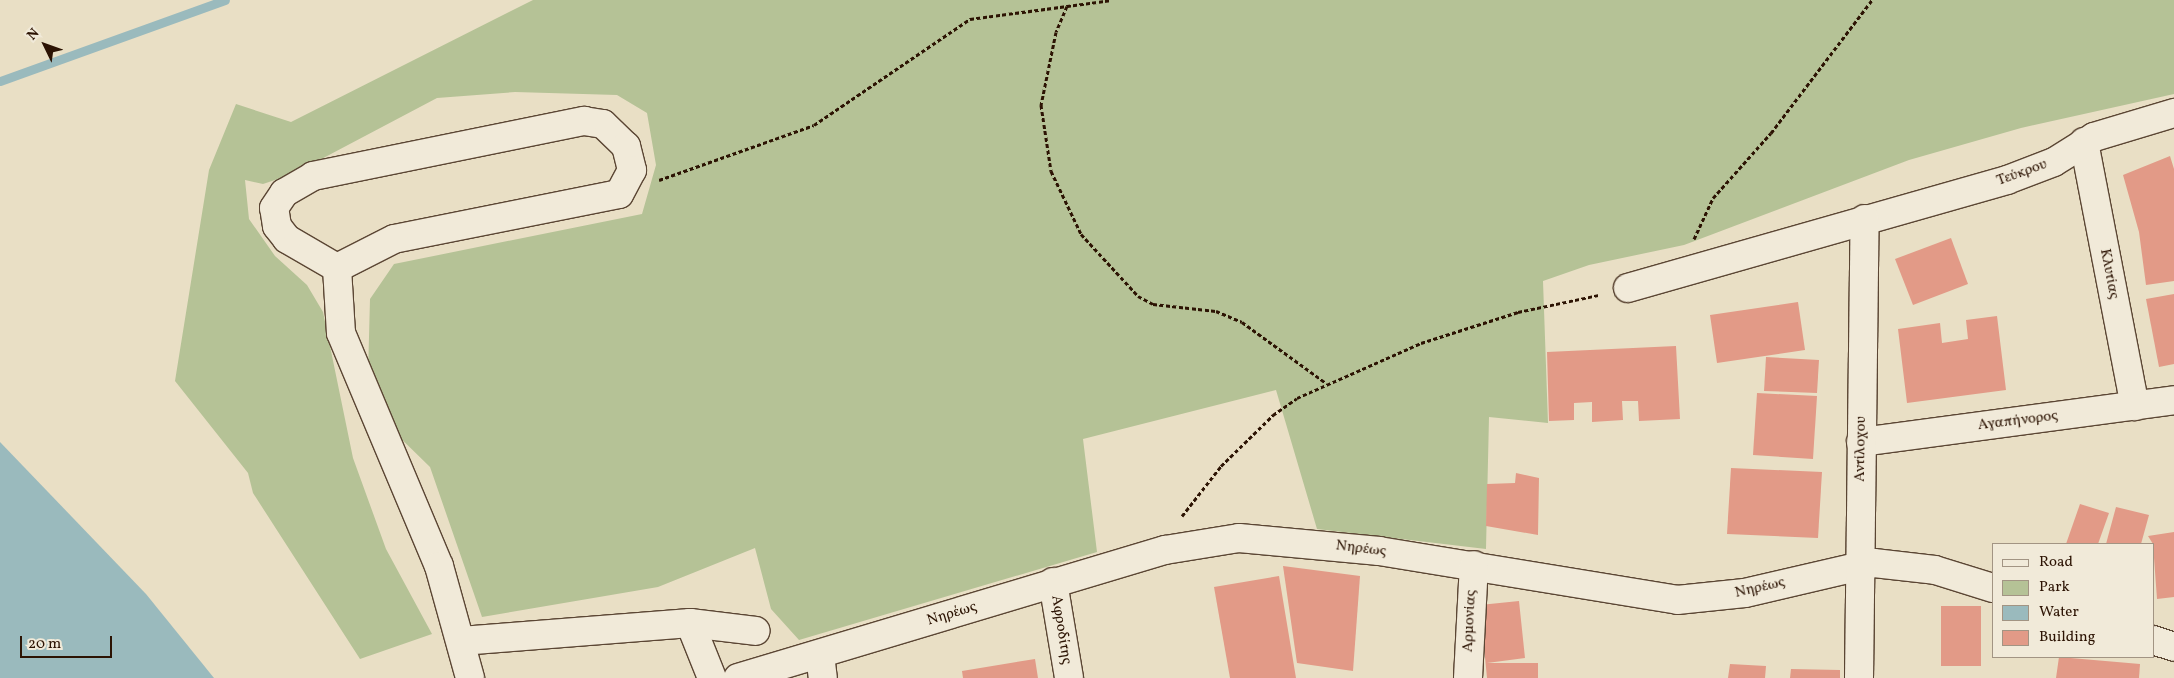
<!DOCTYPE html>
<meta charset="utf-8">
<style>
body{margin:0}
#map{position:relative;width:2174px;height:678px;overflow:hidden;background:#e9dfc5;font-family:Vollkorn,serif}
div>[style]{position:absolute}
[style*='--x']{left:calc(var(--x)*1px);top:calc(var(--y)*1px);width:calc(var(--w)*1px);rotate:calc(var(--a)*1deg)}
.green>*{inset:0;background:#b5c296}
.water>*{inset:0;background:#9ababd}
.stream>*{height:9px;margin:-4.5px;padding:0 4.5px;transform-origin:4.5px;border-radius:4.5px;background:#9ababd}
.building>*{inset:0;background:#e29a87}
.path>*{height:3px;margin-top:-1.5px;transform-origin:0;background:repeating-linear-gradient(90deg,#2c1303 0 4px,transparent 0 6.5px)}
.roads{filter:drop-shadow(1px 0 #5b4634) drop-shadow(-1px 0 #5b4634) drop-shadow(0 1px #5b4634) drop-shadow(0 -1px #5b4634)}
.minor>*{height:28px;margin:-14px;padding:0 14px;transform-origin:14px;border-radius:14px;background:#f1ead9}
span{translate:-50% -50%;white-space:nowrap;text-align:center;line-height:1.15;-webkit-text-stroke:4px #f1ead9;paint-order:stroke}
.street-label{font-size:15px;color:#2c1303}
.legend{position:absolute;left:1992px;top:543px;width:162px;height:115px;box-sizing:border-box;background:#f1ead9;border:1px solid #a29483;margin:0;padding:6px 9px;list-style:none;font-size:15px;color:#2c1303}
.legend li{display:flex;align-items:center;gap:10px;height:25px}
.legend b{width:25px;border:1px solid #a29483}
.north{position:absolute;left:20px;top:20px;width:50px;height:50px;-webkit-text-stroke:4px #f1ead9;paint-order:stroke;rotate:312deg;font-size:14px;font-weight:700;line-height:20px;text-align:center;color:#2c1303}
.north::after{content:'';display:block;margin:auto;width:18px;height:22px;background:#2c1303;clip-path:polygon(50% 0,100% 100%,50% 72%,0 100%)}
.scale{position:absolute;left:20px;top:636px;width:92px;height:22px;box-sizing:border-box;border:2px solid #2c1303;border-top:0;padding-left:6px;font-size:15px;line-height:18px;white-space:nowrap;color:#2c1303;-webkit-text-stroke:4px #f1ead9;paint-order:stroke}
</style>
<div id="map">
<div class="green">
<i style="clip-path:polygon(533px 0,2174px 0,2174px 94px,2021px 128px,1909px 160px,1684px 245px,1589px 265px,1543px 281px,1548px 423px,1489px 417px,1486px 549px,1317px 529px,1276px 390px,1083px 439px,1097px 552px,799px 640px,771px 609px,755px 548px,658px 587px,482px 617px,430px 467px,387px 425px,368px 375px,370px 299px,394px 264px,642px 214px,656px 165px,647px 113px,617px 95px,515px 92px,437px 98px,293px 174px,263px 184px,245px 180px,249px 219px,275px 256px,307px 285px,323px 312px,353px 458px,386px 549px,432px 634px,360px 659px,253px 493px,248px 473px,175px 381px,209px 170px,236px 104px,291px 122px)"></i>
</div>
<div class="water">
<i style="clip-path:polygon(0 442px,146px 594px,214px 678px,0 678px)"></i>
</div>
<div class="stream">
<i style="--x:0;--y:81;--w:239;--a:-19.8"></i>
</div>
<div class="building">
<i style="clip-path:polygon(2170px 156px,2174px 169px,2174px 281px,2146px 285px,2139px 232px,2123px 175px)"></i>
<i style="clip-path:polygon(1951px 238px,1968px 284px,1913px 305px,1895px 259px)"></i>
<i style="clip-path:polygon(2174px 294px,2174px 364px,2159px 367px,2146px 299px)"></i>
<i style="clip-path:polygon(1798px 302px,1805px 350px,1717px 363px,1710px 315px)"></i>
<i style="clip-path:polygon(1997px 316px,2006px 390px,1907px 403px,1898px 329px,1940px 323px,1942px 343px,1968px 339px,1966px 320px)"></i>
<i style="clip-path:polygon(1676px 346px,1680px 419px,1639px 421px,1638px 401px,1622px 401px,1623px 420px,1592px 422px,1592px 402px,1574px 403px,1574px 420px,1549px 421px,1547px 352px)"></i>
<i style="clip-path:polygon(1766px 357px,1819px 360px,1817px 393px,1764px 391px)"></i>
<i style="clip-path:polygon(1757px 393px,1817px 396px,1813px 459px,1753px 455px)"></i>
<i style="clip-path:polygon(1731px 468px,1822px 472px,1818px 538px,1727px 534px)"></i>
<i style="clip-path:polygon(1516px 473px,1539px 478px,1538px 535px,1486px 526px,1487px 484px,1515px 483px)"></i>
<i style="clip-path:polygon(2080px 504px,2109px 513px,2098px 544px,2066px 544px)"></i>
<i style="clip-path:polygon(2116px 507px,2149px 515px,2141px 544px,2106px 544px)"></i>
<i style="clip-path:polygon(2174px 532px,2174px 597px,2157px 599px,2153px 544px,2148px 536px)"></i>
<i style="clip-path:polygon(1283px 566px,1360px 576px,1353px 671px,1297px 663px)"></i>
<i style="clip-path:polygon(1279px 576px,1296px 678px,1230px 678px,1214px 587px)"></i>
<i style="clip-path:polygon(1519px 601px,1525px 658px,1487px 663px,1538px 663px,1538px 678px,1487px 678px,1480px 605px)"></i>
<i style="clip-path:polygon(1941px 606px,1981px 606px,1981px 666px,1941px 666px)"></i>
<i style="clip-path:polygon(2059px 657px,2140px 664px,2139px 678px,2056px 678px)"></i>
<i style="clip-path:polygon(1035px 659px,1038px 678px,963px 678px,962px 671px)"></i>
<i style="clip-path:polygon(1730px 664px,1766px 666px,1765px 678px,1728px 678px)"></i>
<i style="clip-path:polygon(1791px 669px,1840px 670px,1840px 678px,1790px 678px)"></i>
</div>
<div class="path">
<i style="--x:1067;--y:6;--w:28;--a:113"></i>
<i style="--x:1056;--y:32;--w:75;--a:101.6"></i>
<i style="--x:1041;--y:105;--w:67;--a:81.4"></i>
<i style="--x:1051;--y:171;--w:70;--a:64.5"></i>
<i style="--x:1081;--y:234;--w:84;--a:47.4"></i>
<i style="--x:1138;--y:296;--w:17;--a:28"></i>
<i style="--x:1153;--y:304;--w:63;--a:6.3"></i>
<i style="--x:1216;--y:311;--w:28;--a:23"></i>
<i style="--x:1242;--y:322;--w:104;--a:36"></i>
<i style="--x:659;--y:180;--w:164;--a:-19.5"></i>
<i style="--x:814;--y:125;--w:189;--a:-34.2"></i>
<i style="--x:970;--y:19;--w:143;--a:-7.6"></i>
<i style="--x:1694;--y:239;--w:45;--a:-65.1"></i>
<i style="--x:1713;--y:198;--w:87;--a:-48.3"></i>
<i style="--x:1771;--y:133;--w:167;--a:-52.8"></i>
<i style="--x:1182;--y:516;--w:63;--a:-52"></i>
<i style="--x:1221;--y:466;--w:73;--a:-44.4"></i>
<i style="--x:1273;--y:415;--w:29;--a:-35"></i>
<i style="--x:1297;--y:398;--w:136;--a:-23.9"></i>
<i style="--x:1421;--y:343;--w:102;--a:-17.7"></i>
<i style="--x:1518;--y:312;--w:83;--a:-11.9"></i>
</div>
<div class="roads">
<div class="minor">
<i style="--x:584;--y:121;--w:19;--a:9"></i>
<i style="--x:603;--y:124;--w:32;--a:44"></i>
<i style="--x:626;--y:146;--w:25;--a:76"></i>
<i style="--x:632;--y:170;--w:27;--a:118"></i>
<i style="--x:619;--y:194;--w:229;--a:168.7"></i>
<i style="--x:394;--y:239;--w:64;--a:153"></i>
<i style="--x:337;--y:268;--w:58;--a:-149.9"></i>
<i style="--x:287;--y:239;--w:16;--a:-128"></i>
<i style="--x:277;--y:226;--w:18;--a:-99"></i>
<i style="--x:274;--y:208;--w:18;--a:-56"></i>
<i style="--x:284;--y:193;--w:34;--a:-30"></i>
<i style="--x:313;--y:176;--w:277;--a:-11.5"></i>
<i style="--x:2084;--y:142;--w:269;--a:79.1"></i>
<i style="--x:337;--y:268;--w:65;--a:86.5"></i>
<i style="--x:341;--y:333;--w:253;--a:67.2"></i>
<i style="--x:439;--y:566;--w:116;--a:74.5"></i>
<i style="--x:1628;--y:288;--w:394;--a:-15.9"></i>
<i style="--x:2007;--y:180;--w:50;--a:-21"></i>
<i style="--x:2054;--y:162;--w:47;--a:-32"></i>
<i style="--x:2094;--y:137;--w:84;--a:-16.7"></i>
<i style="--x:1861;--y:442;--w:316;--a:-7.6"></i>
<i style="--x:1053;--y:582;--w:97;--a:80.5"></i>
<i style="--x:690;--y:623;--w:66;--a:6.9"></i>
<i style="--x:2153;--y:640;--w:22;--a:18"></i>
<i style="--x:461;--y:641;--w:230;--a:-4.5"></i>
<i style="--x:690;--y:623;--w:59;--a:68.2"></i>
<i style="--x:820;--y:655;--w:23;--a:83"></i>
<i style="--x:738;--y:678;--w:446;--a:-16.7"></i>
<i style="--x:1165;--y:550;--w:75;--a:-9.2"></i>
<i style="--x:1239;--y:538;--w:141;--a:5.3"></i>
<i style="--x:1379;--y:551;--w:302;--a:9.3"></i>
<i style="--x:1677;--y:600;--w:68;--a:-5.9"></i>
<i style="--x:1745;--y:593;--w:132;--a:-13.1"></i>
<i style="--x:1874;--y:563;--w:61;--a:6.5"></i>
<i style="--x:1935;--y:570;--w:61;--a:17.2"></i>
<i style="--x:1468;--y:678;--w:113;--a:-87"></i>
<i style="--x:1859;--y:678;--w:459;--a:-89.3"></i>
</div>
</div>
<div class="street-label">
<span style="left:2022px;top:173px;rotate:-20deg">Τεύκρου</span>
<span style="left:2109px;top:274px;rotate:79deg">Κλυτίας</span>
<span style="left:2018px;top:421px;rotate:-7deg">Αγαπήνορος</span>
<span style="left:1861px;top:449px;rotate:-89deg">Αντίλοχου</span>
<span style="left:1361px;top:549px;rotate:7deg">Νηρέως</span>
<span style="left:1760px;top:588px;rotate:-13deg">Νηρέως</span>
<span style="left:952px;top:614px;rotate:-17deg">Νηρέως</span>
<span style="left:1470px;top:621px;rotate:-87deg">Αρμονίας</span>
<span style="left:1061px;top:630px;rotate:81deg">Αφροδίτης</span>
</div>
<ul class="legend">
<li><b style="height:6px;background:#f1ead9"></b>Road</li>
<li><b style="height:14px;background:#b5c296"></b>Park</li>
<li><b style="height:14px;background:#9ababd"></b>Water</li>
<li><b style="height:14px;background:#e29a87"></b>Building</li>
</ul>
<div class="north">N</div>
<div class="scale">20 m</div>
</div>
